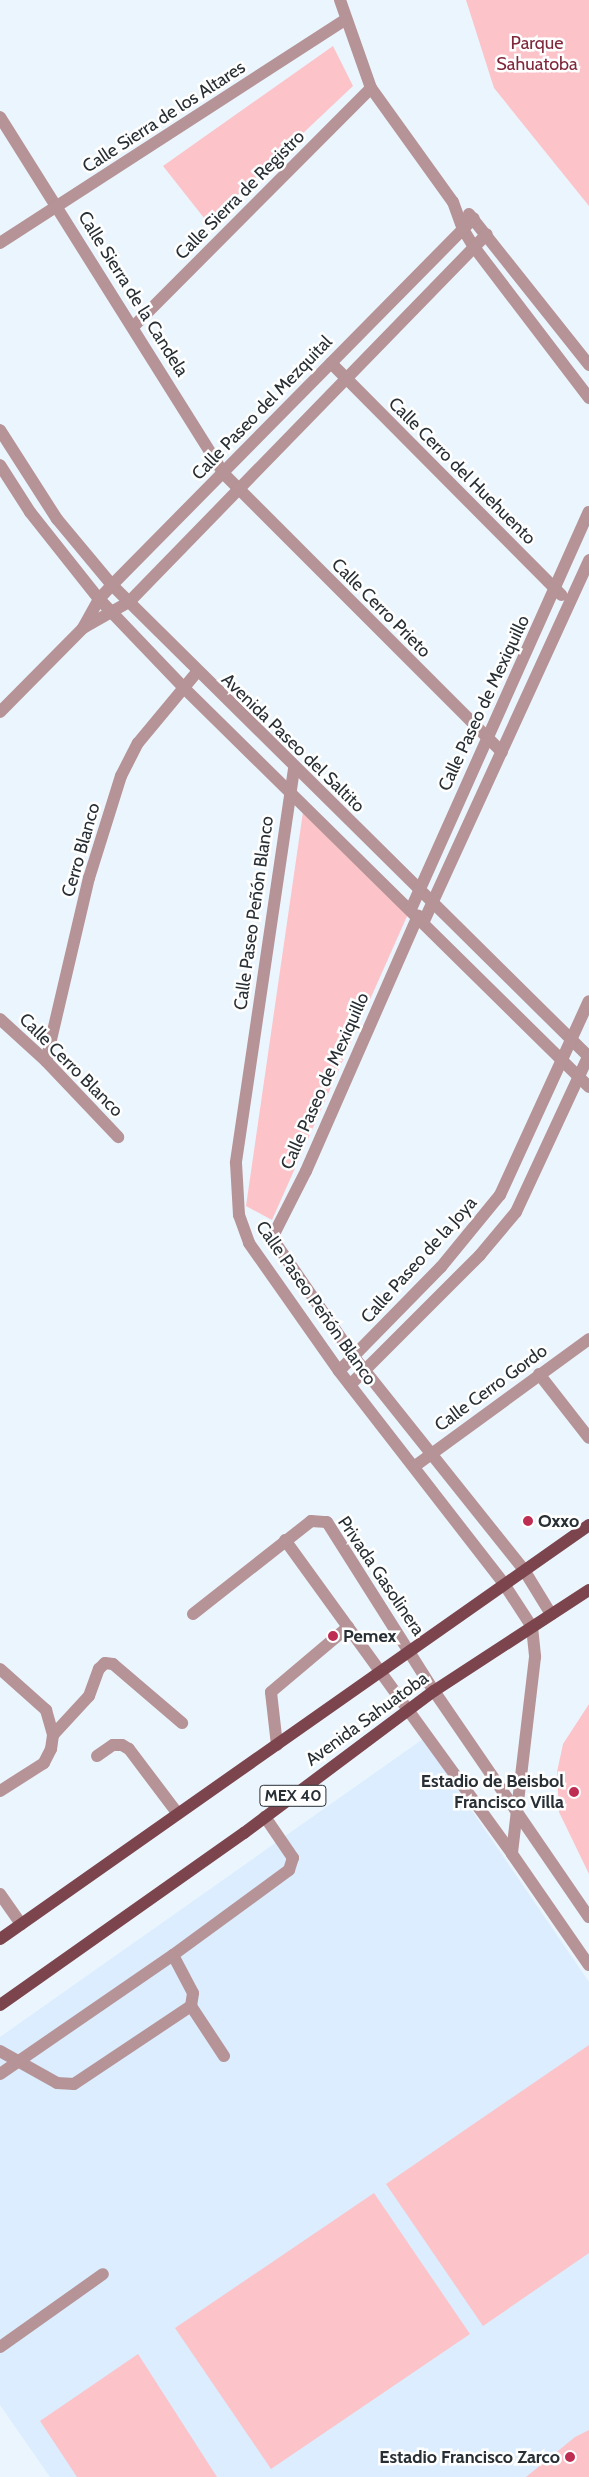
<!DOCTYPE html>
<meta charset="utf-8">
<style>
body{margin:0}
#map{position:relative;width:589px;height:2477px;overflow:hidden;background:#ebf5fe;font-family:Cabin,sans-serif}
div>[style]{position:absolute}
[style*='--x']{left:calc(var(--x)*1px);top:calc(var(--y)*1px);width:calc(var(--w)*1px);rotate:calc(var(--a)*1deg)}
.built>*{inset:0;background:#dbedfe}
.green>*{inset:0;background:#fcc3c9}
.minor>*{height:12px;margin:-6px;padding:0 6px;transform-origin:6px;border-radius:6px;background:#b59396}
.major>*{height:12px;margin:-6px;padding:0 6px;transform-origin:6px;border-radius:6px;background:#7c444c}
.dots>*{width:14px;height:14px;translate:-50% -50%;box-sizing:border-box;border:2px solid #fff;border-radius:50%}
span{translate:-50% -50%;white-space:nowrap;text-align:center;line-height:1.15;-webkit-text-stroke:5px #fff;paint-order:stroke}
.shield-label span{padding:1px 4px;background:#fff;border:1px solid;border-radius:4px;-webkit-text-stroke-width:0}
.shield-label{font-size:16px;color:#282f35;font-weight:700}
.park-label{font-size:18px;color:#80283b}
.street-label{font-size:18px;color:#282f35}
.poi-label{font-size:18px;color:#282f35;font-weight:700}
.left{translate:0 -50%;text-align:left}
.right{translate:-100% -50%;text-align:right}
</style>
<div id="map">
<div class="built">
<i style="clip-path:polygon(423px 1739px,589px 1982px,589px 2477px,50px 2477px,0 2405px,0 2037px)"></i>
</div>
<div class="green">
<i style="clip-path:polygon(466px 0,589px 0,589px 206px,494px 88px)"></i>
<i style="clip-path:polygon(333px 46px,353px 86px,208px 223px,163px 166px)"></i>
<i style="clip-path:polygon(303px 812px,408px 914px,272px 1220px,246px 1206px)"></i>
<i style="clip-path:polygon(589px 1704px,589px 1874px,559px 1812px,557px 1772px,563px 1744px)"></i>
<i style="clip-path:polygon(589px 2045px,589px 2253px,483px 2326px,386px 2184px)"></i>
<i style="clip-path:polygon(374px 2193px,470px 2334px,271px 2469px,175px 2328px)"></i>
<i style="clip-path:polygon(138px 2354px,217px 2477px,77px 2477px,40px 2421px)"></i>
<i style="clip-path:polygon(589px 2430px,589px 2477px,526px 2477px,575px 2437px)"></i>
</div>
<div class="minor">
<i style="--x:340;--y:0;--w:93;--a:70.6"></i>
<i style="--x:371;--y:88;--w:140;--a:54.3"></i>
<i style="--x:453;--y:202;--w:29;--a:70"></i>
<i style="--x:463;--y:229;--w:21;--a:59"></i>
<i style="--x:474;--y:247;--w:190;--a:52.7"></i>
<i style="--x:0;--y:117;--w:421;--a:57.9"></i>
<i style="--x:224;--y:474;--w:393;--a:45"></i>
<i style="--x:469;--y:214;--w:193;--a:51.5"></i>
<i style="--x:0;--y:243;--w:412;--a:-32.9"></i>
<i style="--x:133;--y:327;--w:337;--a:-45.1"></i>
<i style="--x:331;--y:363;--w:327;--a:45.2"></i>
<i style="--x:0;--y:430;--w:106;--a:57.4"></i>
<i style="--x:57;--y:519;--w:86;--a:50.2"></i>
<i style="--x:112;--y:585;--w:671;--a:44.7"></i>
<i style="--x:0;--y:465;--w:56;--a:57.4"></i>
<i style="--x:30;--y:512;--w:111;--a:51.6"></i>
<i style="--x:99;--y:599;--w:122;--a:46.3"></i>
<i style="--x:183;--y:687;--w:570;--a:44.57"></i>
<i style="--x:83;--y:628;--w:53;--a:-29.5"></i>
<i style="--x:129;--y:602;--w:513;--a:-45.79"></i>
<i style="--x:0;--y:712;--w:118;--a:-45.3"></i>
<i style="--x:83;--y:628;--w:33;--a:-61"></i>
<i style="--x:99;--y:599;--w:19;--a:-47"></i>
<i style="--x:112;--y:585;--w:515;--a:-45.39"></i>
<i style="--x:294;--y:769;--w:398;--a:98.4"></i>
<i style="--x:236;--y:1163;--w:52;--a:86.7"></i>
<i style="--x:239;--y:1215;--w:30;--a:70"></i>
<i style="--x:249;--y:1243;--w:156;--a:54.9"></i>
<i style="--x:339;--y:1371;--w:269;--a:52.2"></i>
<i style="--x:504;--y:1584;--w:51;--a:56.9"></i>
<i style="--x:532;--y:1627;--w:30;--a:84"></i>
<i style="--x:535;--y:1657;--w:198;--a:96.7"></i>
<i style="--x:411;--y:909;--w:435;--a:-65.9"></i>
<i style="--x:424;--y:921;--w:397;--a:-65.4"></i>
<i style="--x:0;--y:1019;--w:62;--a:42.4"></i>
<i style="--x:46;--y:1061;--w:105;--a:46.5"></i>
<i style="--x:46;--y:1061;--w:188;--a:-76.8"></i>
<i style="--x:89;--y:878;--w:107;--a:-72.6"></i>
<i style="--x:121;--y:776;--w:37;--a:-63"></i>
<i style="--x:138;--y:743;--w:92;--a:-50.3"></i>
<i style="--x:272;--y:1238;--w:145;--a:55.4"></i>
<i style="--x:354;--y:1357;--w:273;--a:51.4"></i>
<i style="--x:524;--y:1570;--w:52;--a:58.5"></i>
<i style="--x:272;--y:1238;--w:75;--a:-63.1"></i>
<i style="--x:306;--y:1171;--w:279;--a:-66.3"></i>
<i style="--x:339;--y:1371;--w:146;--a:-45.6"></i>
<i style="--x:441;--y:1267;--w:93;--a:-50.7"></i>
<i style="--x:500;--y:1195;--w:213;--a:-65.4"></i>
<i style="--x:539;--y:1374;--w:81;--a:52"></i>
<i style="--x:350;--y:1385;--w:184;--a:-45"></i>
<i style="--x:480;--y:1255;--w:56;--a:-50.1"></i>
<i style="--x:516;--y:1212;--w:173;--a:-65.1"></i>
<i style="--x:415;--y:1466;--w:215;--a:-36.1"></i>
<i style="--x:285;--y:1540;--w:387;--a:54.1"></i>
<i style="--x:512;--y:1854;--w:135;--a:55.3"></i>
<i style="--x:193;--y:1614;--w:150;--a:-38.2"></i>
<i style="--x:311;--y:1521;--w:16;--a:4"></i>
<i style="--x:327;--y:1522;--w:200;--a:57.7"></i>
<i style="--x:434;--y:1691;--w:274;--a:55.6"></i>
<i style="--x:0;--y:1669;--w:62;--a:41.7"></i>
<i style="--x:46;--y:1710;--w:26;--a:74"></i>
<i style="--x:53;--y:1735;--w:14;--a:98"></i>
<i style="--x:51;--y:1749;--w:16;--a:117"></i>
<i style="--x:44;--y:1763;--w:52;--a:147.5"></i>
<i style="--x:53;--y:1735;--w:53;--a:-47.3"></i>
<i style="--x:89;--y:1696;--w:29;--a:-70"></i>
<i style="--x:99;--y:1669;--w:8;--a:-45"></i>
<i style="--x:105;--y:1663;--w:8;--a:7"></i>
<i style="--x:113;--y:1664;--w:91;--a:40.5"></i>
<i style="--x:277;--y:1745;--w:53;--a:-96.5"></i>
<i style="--x:271;--y:1692;--w:101;--a:-40.2"></i>
<i style="--x:97;--y:1756;--w:19;--a:-35"></i>
<i style="--x:113;--y:1745;--w:9;--a:0"></i>
<i style="--x:122;--y:1745;--w:8;--a:30"></i>
<i style="--x:129;--y:1749;--w:81;--a:53"></i>
<i style="--x:0;--y:1894;--w:37;--a:55"></i>
<i style="--x:191;--y:2006;--w:60;--a:56.6"></i>
<i style="--x:0;--y:2051;--w:65;--a:29.3"></i>
<i style="--x:57;--y:2083;--w:17;--a:3"></i>
<i style="--x:74;--y:2084;--w:141;--a:-33.7"></i>
<i style="--x:191;--y:2006;--w:13;--a:-81"></i>
<i style="--x:193;--y:1993;--w:43;--a:-117.8"></i>
<i style="--x:0;--y:2074;--w:210;--a:-34.5"></i>
<i style="--x:173;--y:1955;--w:144;--a:-36.2"></i>
<i style="--x:289;--y:1870;--w:13;--a:-72"></i>
<i style="--x:293;--y:1858;--w:50;--a:-124.3"></i>
<i style="--x:0;--y:2347;--w:126;--a:-35.3"></i>
</div>
<div class="major">
<i style="--x:0;--y:1939;--w:720;--a:-35.1"></i>
<i style="--x:0;--y:2005;--w:299;--a:-35.2"></i>
<i style="--x:244;--y:1833;--w:237;--a:-36.8"></i>
<i style="--x:434;--y:1691;--w:185;--a:-33.1"></i>
</div>
<div class="dots">
<i style="left:528px;top:1521px;background:#be2e53"></i>
<i style="left:333px;top:1636px;background:#be2e53"></i>
<i style="left:574px;top:1792px;background:#be2e53"></i>
<i style="left:570px;top:2457px;background:#be2e53"></i>
</div>
<div class="shield-label">
<span style="left:293px;top:1796px">MEX 40</span>
</div>
<div class="park-label">
<span style="left:537px;top:54px">Parque<br>Sahuatoba</span>
</div>
<div class="street-label">
<span style="left:164px;top:117px;rotate:-33deg">Calle Sierra de los Altares</span>
<span style="left:240px;top:195px;rotate:-45deg">Calle Sierra de Registro</span>
<span style="left:133px;top:294px;rotate:58deg">Calle Sierra de la Candela</span>
<span style="left:262px;top:408px;rotate:-46deg">Calle Paseo del Mezquital</span>
<span style="left:462px;top:471px;rotate:45deg">Calle Cerro del Huehuento</span>
<span style="left:381px;top:608px;rotate:45deg">Calle Cerro Prieto</span>
<span style="left:484px;top:703px;rotate:-65deg">Calle Paseo de Mexiquillo</span>
<span style="left:293px;top:743px;rotate:44deg">Avenida Paseo del Saltito</span>
<span style="left:81px;top:850px;rotate:-74deg">Cerro Blanco</span>
<span style="left:254px;top:913px;rotate:-82deg">Calle Paseo Peñón Blanco</span>
<span style="left:71px;top:1065px;rotate:45deg">Calle Cerro Blanco</span>
<span style="left:325px;top:1081px;rotate:-66deg">Calle Paseo de Mexiquillo</span>
<span style="left:419px;top:1260px;rotate:-48deg">Calle Paseo de la Joya</span>
<span style="left:316px;top:1303px;rotate:55deg">Calle Paseo Peñón Blanco</span>
<span style="left:491px;top:1388px;rotate:-36deg">Calle Cerro Gordo</span>
<span style="left:381px;top:1576px;rotate:56deg">Privada Gasolinera</span>
<span style="left:367px;top:1719px;rotate:-36deg">Avenida Sahuatoba</span>
</div>
<div class="poi-label">
<span class="left" style="left:538px;top:1521px">Oxxo</span>
<span class="left" style="left:343px;top:1636px">Pemex</span>
<span class="right" style="left:564px;top:1792px">Estadio de Beisbol<br>Francisco Villa</span>
<span class="right" style="left:560px;top:2457px">Estadio Francisco Zarco</span>
</div>
</div>
